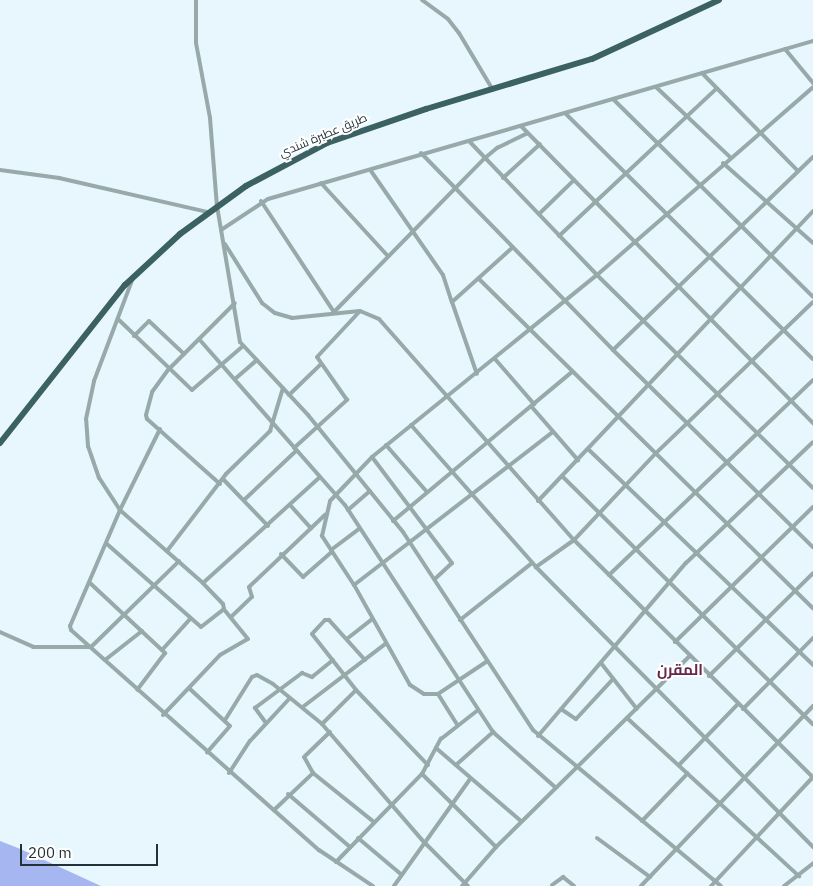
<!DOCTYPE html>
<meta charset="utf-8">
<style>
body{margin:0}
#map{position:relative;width:813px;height:886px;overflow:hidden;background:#e7f7fd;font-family:"IBM Plex Sans",Cairo,sans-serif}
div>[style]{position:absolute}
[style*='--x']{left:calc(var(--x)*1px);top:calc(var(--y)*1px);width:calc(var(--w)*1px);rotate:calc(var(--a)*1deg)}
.water>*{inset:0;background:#a5b6f1}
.minor>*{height:4px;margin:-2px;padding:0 2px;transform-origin:2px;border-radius:2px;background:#97a9a9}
.trunk>*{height:6px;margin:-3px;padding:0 3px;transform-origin:3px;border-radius:3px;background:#3b6162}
span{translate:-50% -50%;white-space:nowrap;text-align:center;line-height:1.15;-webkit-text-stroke:4px #fff;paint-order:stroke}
.street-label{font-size:12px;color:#223238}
.quarter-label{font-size:15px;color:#65274b;font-weight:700}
.scale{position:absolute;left:20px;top:844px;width:138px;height:22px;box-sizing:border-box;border:2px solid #223238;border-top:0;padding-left:6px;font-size:15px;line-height:18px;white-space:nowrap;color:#223238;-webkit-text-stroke:4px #fff;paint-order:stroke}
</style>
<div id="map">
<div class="water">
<i style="clip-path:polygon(0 841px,18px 848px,101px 886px,0 886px)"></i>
</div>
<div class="minor">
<i style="--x:196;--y:0;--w:43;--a:90"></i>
<i style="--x:196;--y:43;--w:76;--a:79.4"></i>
<i style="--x:210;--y:118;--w:88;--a:85.5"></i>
<i style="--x:217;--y:206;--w:138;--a:80.4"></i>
<i style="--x:240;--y:342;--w:100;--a:47"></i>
<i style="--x:308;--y:415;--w:151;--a:50.9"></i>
<i style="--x:403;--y:532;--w:237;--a:56.7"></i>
<i style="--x:533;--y:730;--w:244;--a:39.7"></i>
<i style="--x:422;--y:0;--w:32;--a:36"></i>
<i style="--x:448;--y:19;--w:18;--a:52"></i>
<i style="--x:459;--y:33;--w:66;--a:59.2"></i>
<i style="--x:785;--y:49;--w:44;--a:50.5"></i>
<i style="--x:702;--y:73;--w:137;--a:45.6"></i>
<i style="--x:656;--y:87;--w:102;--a:43.4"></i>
<i style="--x:613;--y:99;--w:281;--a:44.7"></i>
<i style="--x:565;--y:113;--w:349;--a:44.8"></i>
<i style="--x:521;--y:126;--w:417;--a:45.5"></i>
<i style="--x:469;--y:141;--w:185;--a:46.3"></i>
<i style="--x:597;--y:275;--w:303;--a:44.6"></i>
<i style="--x:421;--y:153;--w:275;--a:45.7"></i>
<i style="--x:613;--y:350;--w:281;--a:44.6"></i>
<i style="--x:723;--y:163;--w:120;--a:41.6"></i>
<i style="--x:0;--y:170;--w:60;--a:7.7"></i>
<i style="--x:59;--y:178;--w:153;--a:12.9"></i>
<i style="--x:371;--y:171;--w:126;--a:55.3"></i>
<i style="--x:443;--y:275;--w:28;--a:72"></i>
<i style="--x:452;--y:302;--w:81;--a:-42"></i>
<i style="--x:503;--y:178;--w:50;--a:-42.6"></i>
<i style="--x:321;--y:183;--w:99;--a:47.5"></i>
<i style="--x:261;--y:201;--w:133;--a:56.7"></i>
<i style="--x:539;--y:214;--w:49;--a:-44.2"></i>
<i style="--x:221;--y:230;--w:56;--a:-33.4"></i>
<i style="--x:268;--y:199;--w:567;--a:-16.17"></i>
<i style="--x:559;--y:236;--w:216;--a:-43.1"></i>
<i style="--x:225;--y:244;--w:70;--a:57.9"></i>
<i style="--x:262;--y:303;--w:16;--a:38"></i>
<i style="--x:275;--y:313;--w:18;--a:16"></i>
<i style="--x:292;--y:318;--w:68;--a:-5.9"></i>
<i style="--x:360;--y:311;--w:21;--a:23"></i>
<i style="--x:379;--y:319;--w:295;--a:48.6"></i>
<i style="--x:574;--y:540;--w:337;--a:44.8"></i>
<i style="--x:479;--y:279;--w:469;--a:44.6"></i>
<i style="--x:452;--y:302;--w:76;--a:70.9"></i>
<i style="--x:813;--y:302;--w:218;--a:136.1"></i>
<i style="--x:656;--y:453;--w:120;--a:133.3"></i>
<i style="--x:574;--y:540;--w:47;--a:144.6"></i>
<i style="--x:536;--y:567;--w:394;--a:45.3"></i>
<i style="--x:334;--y:312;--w:216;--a:-45.6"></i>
<i style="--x:485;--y:158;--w:16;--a:-40"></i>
<i style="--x:497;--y:148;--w:34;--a:-26"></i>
<i style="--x:119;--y:320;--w:101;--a:43.8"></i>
<i style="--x:192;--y:390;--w:67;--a:-40.8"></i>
<i style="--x:134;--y:336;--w:21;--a:-45"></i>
<i style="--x:149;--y:321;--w:48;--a:43.3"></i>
<i style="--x:199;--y:339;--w:221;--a:48.7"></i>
<i style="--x:345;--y:505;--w:271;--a:56.9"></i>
<i style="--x:493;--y:732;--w:84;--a:41.6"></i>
<i style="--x:613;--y:350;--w:278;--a:-44"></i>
<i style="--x:495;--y:359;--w:60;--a:49.1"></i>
<i style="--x:235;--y:379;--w:28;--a:-41"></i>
<i style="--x:289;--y:395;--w:43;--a:-44.1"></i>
<i style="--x:531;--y:406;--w:72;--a:49"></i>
<i style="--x:411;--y:425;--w:189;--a:48.6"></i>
<i style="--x:160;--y:429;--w:90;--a:116.3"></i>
<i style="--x:120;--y:510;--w:126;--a:113.3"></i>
<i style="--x:70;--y:626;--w:4;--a:76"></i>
<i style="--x:71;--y:630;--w:332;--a:41.6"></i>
<i style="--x:319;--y:850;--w:65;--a:33.7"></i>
<i style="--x:386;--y:445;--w:62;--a:48.9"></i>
<i style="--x:294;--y:448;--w:72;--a:-42.2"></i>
<i style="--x:347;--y:400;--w:52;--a:-124.9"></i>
<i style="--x:317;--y:357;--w:63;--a:-46.9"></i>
<i style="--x:588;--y:449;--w:312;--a:43.8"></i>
<i style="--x:372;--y:457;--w:133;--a:53"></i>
<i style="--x:452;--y:563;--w:22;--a:137"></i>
<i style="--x:562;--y:476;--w:353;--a:44.7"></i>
<i style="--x:223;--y:479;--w:65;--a:46.2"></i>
<i style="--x:220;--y:484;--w:98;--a:-138.3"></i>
<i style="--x:147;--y:419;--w:4;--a:-104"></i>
<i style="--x:146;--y:415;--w:24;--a:-75"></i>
<i style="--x:152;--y:392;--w:29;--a:-54"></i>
<i style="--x:169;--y:369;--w:93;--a:-45"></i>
<i style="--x:244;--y:500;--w:71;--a:-43.3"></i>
<i style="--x:538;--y:501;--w:400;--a:-46.5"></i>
<i style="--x:291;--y:506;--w:30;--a:48"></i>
<i style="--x:348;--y:510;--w:29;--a:-41"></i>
<i style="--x:393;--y:521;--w:233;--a:-39.8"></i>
<i style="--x:107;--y:544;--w:125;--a:41.4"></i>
<i style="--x:201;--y:627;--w:29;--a:-38"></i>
<i style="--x:224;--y:609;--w:5;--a:-101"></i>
<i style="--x:223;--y:604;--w:29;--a:-134"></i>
<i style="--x:203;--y:583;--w:111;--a:-138.7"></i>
<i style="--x:120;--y:510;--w:38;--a:-123"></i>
<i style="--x:99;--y:478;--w:34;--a:-109"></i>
<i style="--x:88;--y:446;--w:27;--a:-94"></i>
<i style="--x:86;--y:419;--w:39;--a:-78"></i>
<i style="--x:94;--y:381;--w:110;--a:-69.3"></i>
<i style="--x:331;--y:550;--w:36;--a:-37"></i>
<i style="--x:167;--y:551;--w:97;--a:-52.5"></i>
<i style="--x:226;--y:474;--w:62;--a:-44.3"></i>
<i style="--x:270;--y:431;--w:45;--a:-73.2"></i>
<i style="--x:281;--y:554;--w:32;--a:46"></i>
<i style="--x:303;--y:577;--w:38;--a:-41"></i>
<i style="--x:609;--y:575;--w:282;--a:-43.7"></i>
<i style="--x:90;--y:583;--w:103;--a:43"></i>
<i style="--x:165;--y:653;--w:46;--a:127.1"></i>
<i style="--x:203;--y:583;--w:156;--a:-42.2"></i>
<i style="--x:354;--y:585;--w:251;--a:-37.6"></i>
<i style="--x:231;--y:617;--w:29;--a:-44"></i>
<i style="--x:252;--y:597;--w:10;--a:-107"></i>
<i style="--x:249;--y:587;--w:105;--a:-43.5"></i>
<i style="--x:460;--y:620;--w:92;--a:-38.4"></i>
<i style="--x:0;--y:632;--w:36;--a:24"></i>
<i style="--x:33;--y:647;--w:58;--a:0"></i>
<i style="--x:91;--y:647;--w:123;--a:-44.3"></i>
<i style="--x:348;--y:638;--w:31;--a:-38"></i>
<i style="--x:675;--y:642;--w:193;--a:-44.4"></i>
<i style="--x:162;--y:650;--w:43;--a:-47.8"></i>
<i style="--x:105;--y:660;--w:47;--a:-38.1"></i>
<i style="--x:365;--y:660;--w:54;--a:-132"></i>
<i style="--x:329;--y:620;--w:4;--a:180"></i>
<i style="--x:325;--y:620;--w:19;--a:133"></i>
<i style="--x:312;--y:634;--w:71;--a:51.8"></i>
<i style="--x:356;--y:690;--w:104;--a:46.2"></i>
<i style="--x:486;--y:662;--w:58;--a:146.3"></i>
<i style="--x:438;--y:694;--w:14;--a:180"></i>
<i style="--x:424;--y:694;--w:17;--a:-147"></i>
<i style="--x:410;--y:685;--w:115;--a:-119.2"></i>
<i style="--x:354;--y:585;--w:59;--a:-123.1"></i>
<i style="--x:322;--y:536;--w:36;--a:-77"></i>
<i style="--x:330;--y:501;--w:61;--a:-46.3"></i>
<i style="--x:372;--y:457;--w:289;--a:-39"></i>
<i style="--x:597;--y:275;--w:286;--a:-41"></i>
<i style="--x:601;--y:663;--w:58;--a:52"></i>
<i style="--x:709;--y:676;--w:146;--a:-44.7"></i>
<i style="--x:190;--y:689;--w:54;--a:42.8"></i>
<i style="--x:230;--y:726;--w:35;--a:131"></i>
<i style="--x:438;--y:694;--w:36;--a:58"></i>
<i style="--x:304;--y:706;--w:102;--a:-37.4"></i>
<i style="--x:561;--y:709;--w:18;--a:34"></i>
<i style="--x:576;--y:719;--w:54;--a:-47.2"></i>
<i style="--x:743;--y:709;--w:100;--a:-45.4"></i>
<i style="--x:163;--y:715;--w:83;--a:-46.5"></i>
<i style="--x:220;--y:655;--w:32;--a:-30"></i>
<i style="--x:248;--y:639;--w:38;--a:-129"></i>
<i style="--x:627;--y:718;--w:234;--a:42.6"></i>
<i style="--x:225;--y:720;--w:51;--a:-57.9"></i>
<i style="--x:252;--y:677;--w:5;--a:-22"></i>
<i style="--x:257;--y:675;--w:18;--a:29"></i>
<i style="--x:273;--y:684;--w:63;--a:39.2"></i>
<i style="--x:322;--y:724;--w:156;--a:49.2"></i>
<i style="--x:424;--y:842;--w:62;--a:45"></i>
<i style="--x:266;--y:723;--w:19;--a:-126"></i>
<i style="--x:255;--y:708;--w:59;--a:-36.7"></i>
<i style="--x:302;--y:673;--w:11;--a:22"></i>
<i style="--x:312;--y:677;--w:27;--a:-39"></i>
<i style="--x:322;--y:724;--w:48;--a:-45"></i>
<i style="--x:538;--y:736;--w:228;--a:-49.5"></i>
<i style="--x:686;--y:563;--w:175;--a:-43.6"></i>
<i style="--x:436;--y:748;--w:112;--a:40.7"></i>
<i style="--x:456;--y:765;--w:50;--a:-41.7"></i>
<i style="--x:679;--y:765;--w:85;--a:-46"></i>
<i style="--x:229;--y:773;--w:38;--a:-57"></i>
<i style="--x:250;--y:741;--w:57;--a:-47.1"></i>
<i style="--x:313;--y:773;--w:18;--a:-119"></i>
<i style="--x:304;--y:757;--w:36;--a:-44"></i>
<i style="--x:422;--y:774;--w:104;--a:44.6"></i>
<i style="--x:288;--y:794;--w:82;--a:40.5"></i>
<i style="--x:274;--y:810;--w:54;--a:-43.5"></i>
<i style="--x:313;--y:773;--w:78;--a:38.8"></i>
<i style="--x:642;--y:821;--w:66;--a:-46.2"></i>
<i style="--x:358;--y:838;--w:57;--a:40.1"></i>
<i style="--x:597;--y:838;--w:66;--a:36.3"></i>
<i style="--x:336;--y:862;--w:123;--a:-45.7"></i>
<i style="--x:422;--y:774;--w:40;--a:-62"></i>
<i style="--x:441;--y:739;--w:47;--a:-38.1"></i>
<i style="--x:552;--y:885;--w:14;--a:-36"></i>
<i style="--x:563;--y:877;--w:14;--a:39"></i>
<i style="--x:394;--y:886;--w:131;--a:-54.6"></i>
<i style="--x:462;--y:886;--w:52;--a:-48.9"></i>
<i style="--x:496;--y:847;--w:272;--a:-44.6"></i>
<i style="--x:641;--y:886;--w:249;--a:-46.3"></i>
<i style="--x:711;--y:886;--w:149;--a:-46.9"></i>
<i style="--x:784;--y:886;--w:37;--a:-38"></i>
</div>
<div class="trunk">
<i style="--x:0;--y:443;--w:201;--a:-51.7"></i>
<i style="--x:125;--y:285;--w:75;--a:-42.8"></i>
<i style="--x:180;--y:234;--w:82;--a:-36"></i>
<i style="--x:246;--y:186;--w:92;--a:-28"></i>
<i style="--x:327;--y:143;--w:105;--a:-19"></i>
<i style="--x:426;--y:109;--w:173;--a:-16.8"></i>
<i style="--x:592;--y:59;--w:140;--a:-24.9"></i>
</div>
<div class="street-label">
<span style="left:323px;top:135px;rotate:-23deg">طريق عطبرة شندي</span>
</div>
<div class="quarter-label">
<span style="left:680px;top:670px">المقرن</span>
</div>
<div class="scale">200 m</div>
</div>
